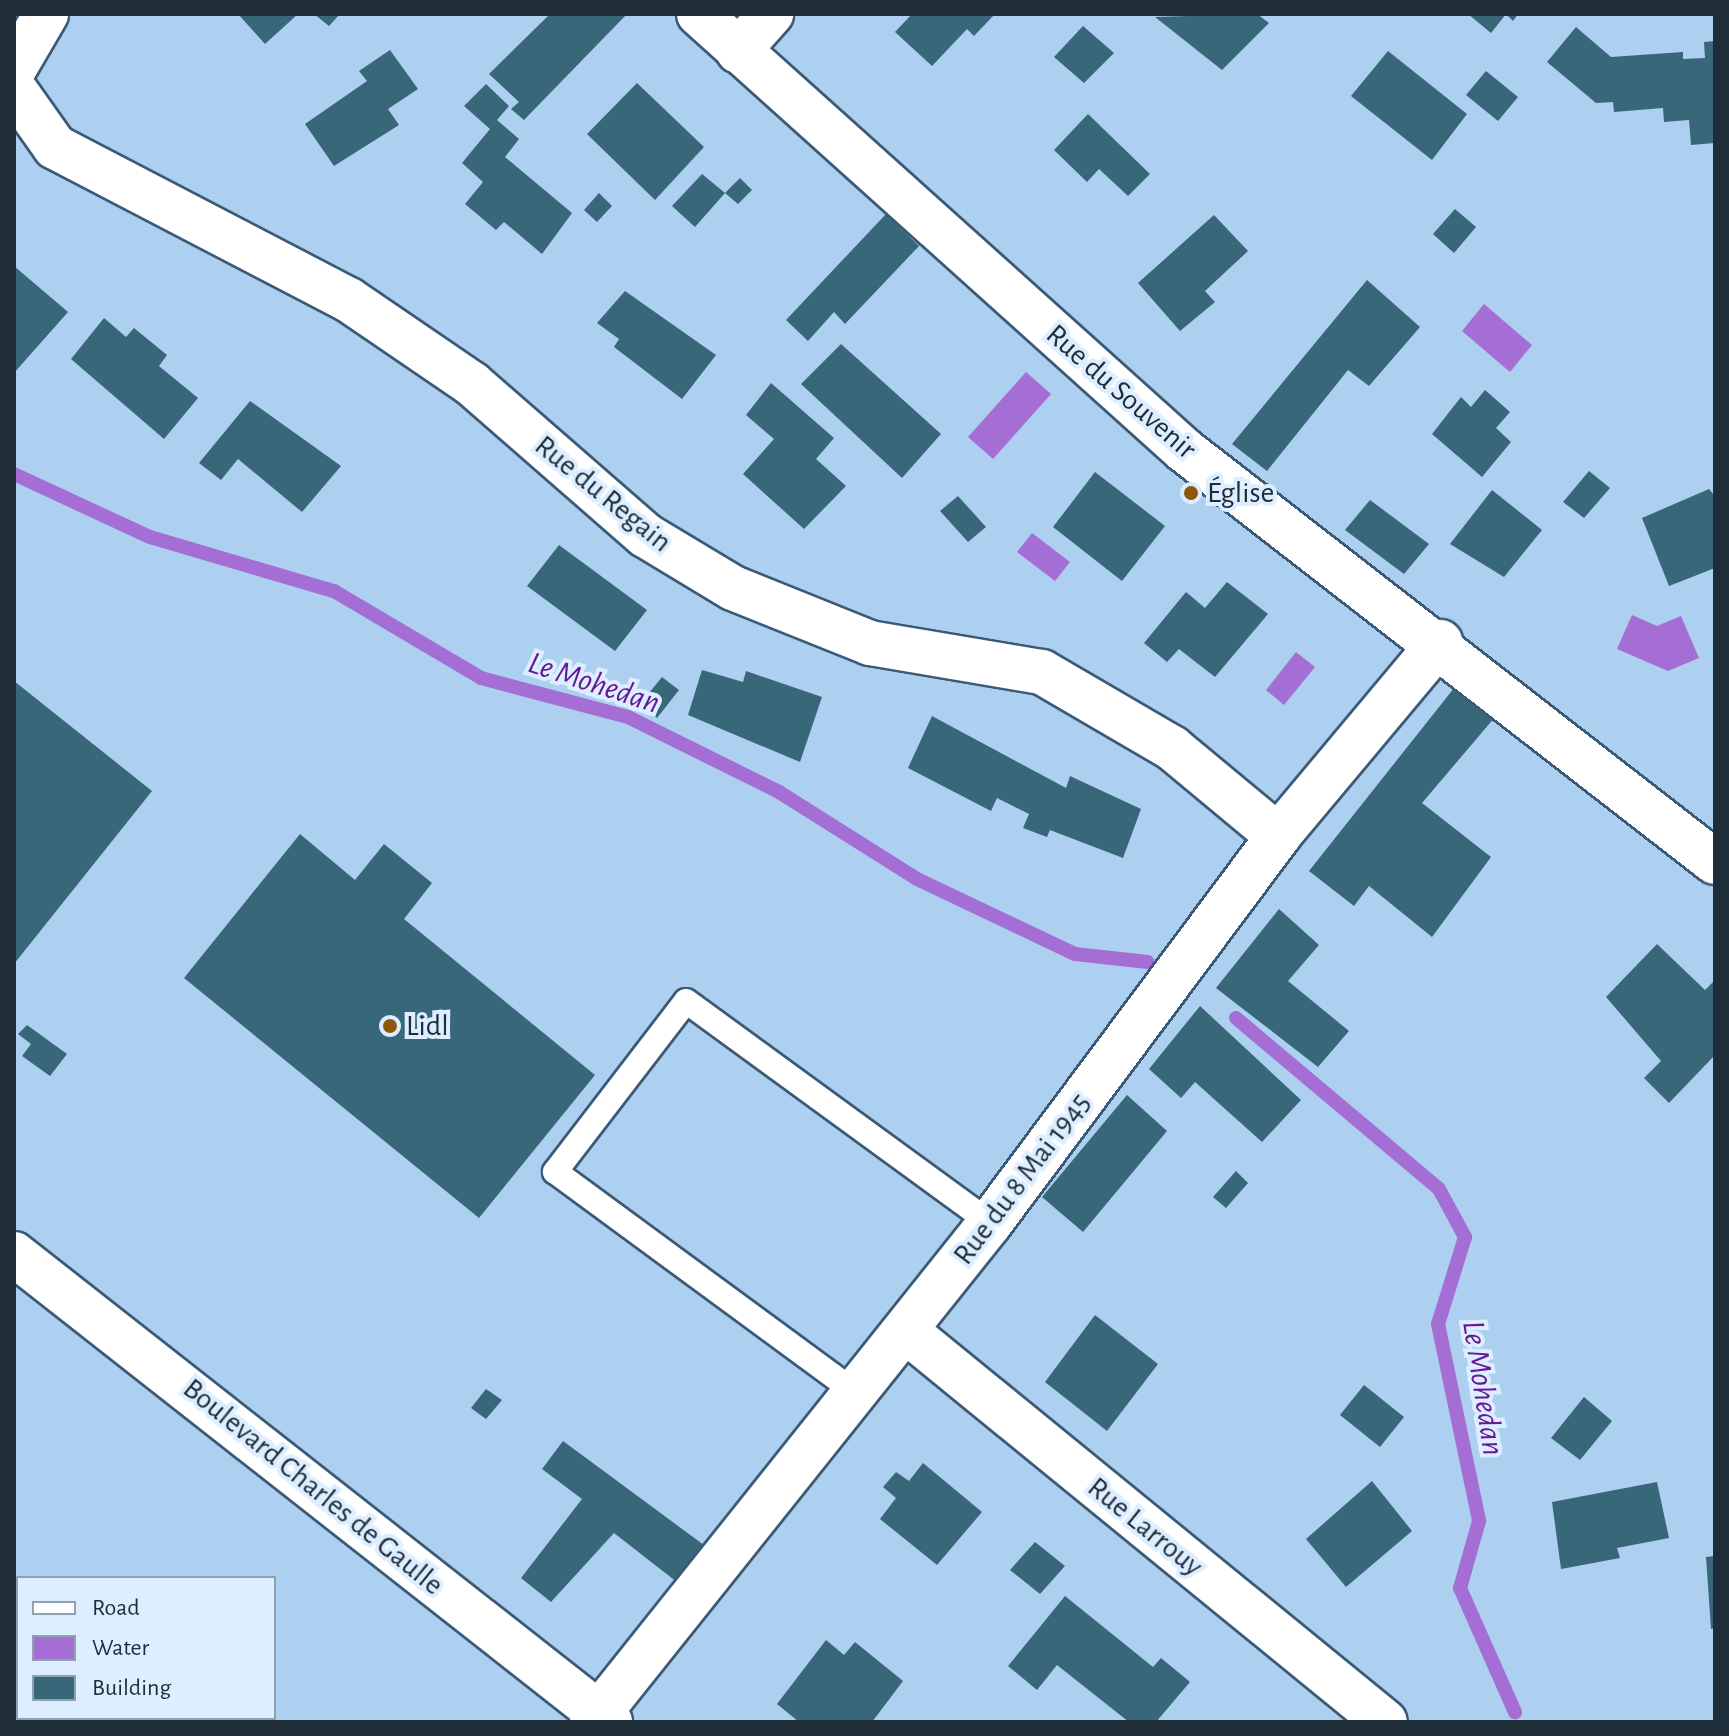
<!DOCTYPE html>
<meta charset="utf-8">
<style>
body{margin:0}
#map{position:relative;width:1729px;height:1736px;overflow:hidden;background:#adcff0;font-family:"Alegreya Sans",sans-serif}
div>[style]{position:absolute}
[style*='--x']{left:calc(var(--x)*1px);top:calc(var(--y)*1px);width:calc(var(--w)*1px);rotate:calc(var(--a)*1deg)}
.water>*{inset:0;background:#a56ed5}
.stream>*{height:14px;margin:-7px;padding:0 7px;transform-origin:7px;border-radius:7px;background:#a56ed5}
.building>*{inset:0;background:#39677a}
.roads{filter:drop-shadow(2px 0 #3b5a77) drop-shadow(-2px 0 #3b5a77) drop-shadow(0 2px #3b5a77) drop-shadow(0 -2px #3b5a77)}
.service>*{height:24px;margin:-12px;padding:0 12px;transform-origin:12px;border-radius:12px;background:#fff}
.minor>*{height:44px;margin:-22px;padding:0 22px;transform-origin:22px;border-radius:22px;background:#fff}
.secondary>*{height:44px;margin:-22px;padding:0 22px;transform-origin:22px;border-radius:22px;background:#fff}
.dots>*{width:22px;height:22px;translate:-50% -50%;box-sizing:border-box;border:4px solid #dceeff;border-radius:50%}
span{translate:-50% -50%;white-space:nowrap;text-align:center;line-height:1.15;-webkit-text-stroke:8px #dceeff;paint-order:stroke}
.street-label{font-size:30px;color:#1f2d39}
.poi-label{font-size:30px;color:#1f2d39}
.left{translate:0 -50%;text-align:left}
.water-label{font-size:32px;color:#661996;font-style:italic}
.frame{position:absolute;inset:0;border:16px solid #1f2d39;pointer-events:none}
.legend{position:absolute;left:16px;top:1576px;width:260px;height:144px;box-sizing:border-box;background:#dceeff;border:2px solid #90a1b0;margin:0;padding:10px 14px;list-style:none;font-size:24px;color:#1f2d39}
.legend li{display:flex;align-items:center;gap:16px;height:40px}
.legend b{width:40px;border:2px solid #90a1b0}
</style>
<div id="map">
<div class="water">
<i style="clip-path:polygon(1484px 304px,1532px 345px,1510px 372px,1462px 331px)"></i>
<i style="clip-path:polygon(1026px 372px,1051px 394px,993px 459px,968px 437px)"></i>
<i style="clip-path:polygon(1032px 533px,1070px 562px,1055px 581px,1017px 552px)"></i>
<i style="clip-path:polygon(1632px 615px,1657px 626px,1681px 616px,1699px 658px,1668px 671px,1617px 649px)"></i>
<i style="clip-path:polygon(1296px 652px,1315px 667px,1284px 705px,1266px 690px)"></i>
</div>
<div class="stream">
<i style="--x:14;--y:474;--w:150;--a:24.9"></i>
<i style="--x:150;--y:537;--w:192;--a:16.4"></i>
<i style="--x:334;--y:591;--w:171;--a:30.6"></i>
<i style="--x:481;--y:678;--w:152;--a:14.9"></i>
<i style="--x:628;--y:717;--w:169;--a:26.4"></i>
<i style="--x:779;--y:792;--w:163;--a:32.2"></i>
<i style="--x:917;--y:879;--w:175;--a:25.4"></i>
<i style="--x:1075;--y:954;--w:73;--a:6.3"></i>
<i style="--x:1236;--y:1018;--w:265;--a:40.1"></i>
<i style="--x:1439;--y:1189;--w:55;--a:61.6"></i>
<i style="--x:1465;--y:1237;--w:91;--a:107.2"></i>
<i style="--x:1438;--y:1324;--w:201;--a:78.2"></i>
<i style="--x:1479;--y:1521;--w:70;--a:105.8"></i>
<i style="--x:1460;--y:1588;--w:136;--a:66.1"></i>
</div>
<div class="building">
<i style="clip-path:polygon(238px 14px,298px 14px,265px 44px)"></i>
<i style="clip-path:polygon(314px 14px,340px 14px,329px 26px)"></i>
<i style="clip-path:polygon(550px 14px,627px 14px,524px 120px,511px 109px,519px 102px,489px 74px)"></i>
<i style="clip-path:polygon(912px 14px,995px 14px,974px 36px,967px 29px,932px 66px,895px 32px)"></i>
<i style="clip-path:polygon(1257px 14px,1269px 23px,1222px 70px,1155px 17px)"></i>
<i style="clip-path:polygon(1468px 14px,1518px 14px,1513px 21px,1506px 14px,1491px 33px)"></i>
<i style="clip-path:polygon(1083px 26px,1114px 53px,1084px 83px,1054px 57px)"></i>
<i style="clip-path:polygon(1576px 27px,1611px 57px,1683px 52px,1683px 59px,1705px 58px,1704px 42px,1715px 41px,1715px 143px,1691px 145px,1689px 120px,1664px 122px,1663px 108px,1614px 112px,1613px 102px,1596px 103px,1547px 62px)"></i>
<i style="clip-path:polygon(390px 50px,418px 89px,388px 109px,399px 125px,334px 166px,305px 124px,367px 81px,359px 71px)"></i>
<i style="clip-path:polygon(1388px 51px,1467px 114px,1432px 160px,1351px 96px)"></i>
<i style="clip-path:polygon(1486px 71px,1518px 97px,1498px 121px,1466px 95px)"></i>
<i style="clip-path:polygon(637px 83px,704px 147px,655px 200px,587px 134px)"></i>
<i style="clip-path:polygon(486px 84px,509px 106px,497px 120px,519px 139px,505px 157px,572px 213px,542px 254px,504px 222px,496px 230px,465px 204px,483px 182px,462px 163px,490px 129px,464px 106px)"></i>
<i style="clip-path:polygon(1088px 114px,1150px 174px,1128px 196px,1099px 169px,1087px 182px,1054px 150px)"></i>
<i style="clip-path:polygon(702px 174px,725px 193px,695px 227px,672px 206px)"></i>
<i style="clip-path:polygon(740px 178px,752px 190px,738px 204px,725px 193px)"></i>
<i style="clip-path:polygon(599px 193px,612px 206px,597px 222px,584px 210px)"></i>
<i style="clip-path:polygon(1455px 209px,1476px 227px,1454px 253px,1433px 234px)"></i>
<i style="clip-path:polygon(886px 214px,919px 246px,845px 324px,834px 312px,808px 341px,786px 320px)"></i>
<i style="clip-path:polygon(1214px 215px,1248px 251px,1205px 291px,1215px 302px,1180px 331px,1138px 283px)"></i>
<i style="clip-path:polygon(14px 266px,68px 312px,14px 373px)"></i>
<i style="clip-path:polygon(1367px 280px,1420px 327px,1369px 386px,1348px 370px,1267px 471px,1232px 444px)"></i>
<i style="clip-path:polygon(625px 291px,716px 355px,682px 399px,614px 347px,619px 339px,597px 323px)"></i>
<i style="clip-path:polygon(104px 318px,126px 337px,134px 328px,167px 355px,159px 366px,198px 398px,164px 439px,71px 359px)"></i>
<i style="clip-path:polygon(841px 344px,941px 434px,902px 478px,801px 384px)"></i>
<i style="clip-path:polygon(771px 383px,834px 438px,816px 459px,846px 486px,804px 529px,743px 474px,774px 439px,746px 415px)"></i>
<i style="clip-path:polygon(1485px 390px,1510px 412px,1496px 428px,1511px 442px,1482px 477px,1432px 434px,1461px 397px,1471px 407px)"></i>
<i style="clip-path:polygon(250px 401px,341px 466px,302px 512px,238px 459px,221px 480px,199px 463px)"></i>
<i style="clip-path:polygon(1589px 471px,1610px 488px,1584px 518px,1563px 502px)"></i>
<i style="clip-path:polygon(1095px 472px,1165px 526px,1122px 581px,1053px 527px)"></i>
<i style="clip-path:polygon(1709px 489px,1715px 496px,1715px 568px,1669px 586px,1642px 518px)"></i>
<i style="clip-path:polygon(1492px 490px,1542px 530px,1504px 577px,1450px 544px)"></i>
<i style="clip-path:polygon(958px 496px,986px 527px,968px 542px,940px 511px)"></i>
<i style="clip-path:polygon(1370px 500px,1429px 544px,1404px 574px,1345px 530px)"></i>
<i style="clip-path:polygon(559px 545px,647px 610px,615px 651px,527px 586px)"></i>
<i style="clip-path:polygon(1227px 582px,1268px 614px,1215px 677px,1179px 649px,1167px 662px,1144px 643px,1186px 592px,1205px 608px)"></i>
<i style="clip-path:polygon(702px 670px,743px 682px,746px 671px,822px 697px,800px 762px,688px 715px)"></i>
<i style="clip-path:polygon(662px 677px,679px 690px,657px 718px,640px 704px)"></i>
<i style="clip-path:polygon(1462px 678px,1501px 710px,1422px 803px,1491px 857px,1432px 937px,1369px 886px,1354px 906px,1309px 871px)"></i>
<i style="clip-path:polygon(14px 681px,152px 791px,14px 964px)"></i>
<i style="clip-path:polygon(932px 716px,1066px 788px,1070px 776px,1141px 809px,1123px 858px,1050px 830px,1047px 837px,1023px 828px,1029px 814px,997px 798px,991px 811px,908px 768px)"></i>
<i style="clip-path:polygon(300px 834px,355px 880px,384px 844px,432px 883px,404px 919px,595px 1075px,479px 1218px,184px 978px)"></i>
<i style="clip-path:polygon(1279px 909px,1319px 945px,1288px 981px,1349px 1031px,1318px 1067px,1216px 988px)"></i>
<i style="clip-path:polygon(1657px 944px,1705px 990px,1715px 980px,1715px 1055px,1669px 1103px,1644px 1078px,1661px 1061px,1606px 997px)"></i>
<i style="clip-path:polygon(1200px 1006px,1301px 1100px,1262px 1142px,1195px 1082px,1181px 1098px,1149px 1069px)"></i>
<i style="clip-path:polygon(27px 1025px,67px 1054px,50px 1076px,22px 1056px,31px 1044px,18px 1034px)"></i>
<i style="clip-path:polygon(1127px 1095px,1167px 1131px,1083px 1232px,1042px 1197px)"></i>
<i style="clip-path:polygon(1236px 1171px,1248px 1183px,1226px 1208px,1213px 1197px)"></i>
<i style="clip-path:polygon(1095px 1315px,1158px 1364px,1107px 1431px,1045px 1382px)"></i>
<i style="clip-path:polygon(1364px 1385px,1404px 1417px,1380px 1447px,1340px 1415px)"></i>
<i style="clip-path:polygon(486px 1389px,502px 1400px,486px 1419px,471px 1408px)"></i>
<i style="clip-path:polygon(1584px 1397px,1612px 1421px,1580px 1460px,1551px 1438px)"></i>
<i style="clip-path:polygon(563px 1441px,712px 1551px,682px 1586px,614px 1533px,551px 1602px,521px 1578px,582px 1499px,542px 1469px)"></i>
<i style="clip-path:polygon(923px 1463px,982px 1512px,937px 1565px,880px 1519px,896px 1498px,883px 1487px,896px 1472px,909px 1481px)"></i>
<i style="clip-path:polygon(1372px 1481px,1412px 1531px,1346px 1587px,1306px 1539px)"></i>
<i style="clip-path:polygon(1657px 1482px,1669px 1538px,1617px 1548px,1620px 1558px,1561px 1569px,1552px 1502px)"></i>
<i style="clip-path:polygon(1035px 1542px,1065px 1566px,1040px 1594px,1010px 1570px)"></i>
<i style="clip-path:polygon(1715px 1556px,1715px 1628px,1711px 1629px,1706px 1557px)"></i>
<i style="clip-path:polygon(1065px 1596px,1153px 1667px,1161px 1658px,1190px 1682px,1156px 1722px,1129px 1722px,1057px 1665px,1037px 1690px,1008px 1666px)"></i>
<i style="clip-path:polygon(18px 1616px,18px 1718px,78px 1722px,14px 1722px)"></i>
<i style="clip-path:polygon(826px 1640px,844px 1655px,855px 1642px,903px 1681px,872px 1722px,799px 1722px,777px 1704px)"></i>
</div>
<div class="roads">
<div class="service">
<i style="--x:855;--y:1392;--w:372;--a:-143.7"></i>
<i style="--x:555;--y:1172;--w:215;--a:-52.5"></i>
<i style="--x:686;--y:1001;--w:376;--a:36.1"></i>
</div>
<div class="minor">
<i style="--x:699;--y:14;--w:652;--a:41.95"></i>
<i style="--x:1184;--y:450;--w:672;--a:37.81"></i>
<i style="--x:738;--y:51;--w:50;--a:-48.3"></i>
<i style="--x:14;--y:69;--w:64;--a:-59.8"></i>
<i style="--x:14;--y:89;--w:71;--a:54.7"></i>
<i style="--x:55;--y:147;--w:331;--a:27.5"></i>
<i style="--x:349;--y:300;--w:149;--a:34.3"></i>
<i style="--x:472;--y:384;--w:230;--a:41.1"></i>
<i style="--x:645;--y:535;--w:103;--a:31.1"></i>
<i style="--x:733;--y:588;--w:148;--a:21.9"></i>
<i style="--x:870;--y:643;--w:174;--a:9.6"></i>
<i style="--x:1042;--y:672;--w:151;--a:30.3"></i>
<i style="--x:1172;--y:748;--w:138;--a:39.7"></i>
<i style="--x:906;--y:1331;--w:618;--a:39.22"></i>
<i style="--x:592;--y:1722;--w:638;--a:-51.42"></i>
<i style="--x:990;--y:1223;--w:482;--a:-53.3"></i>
<i style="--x:1278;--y:836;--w:253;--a:-50.1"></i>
</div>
<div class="secondary">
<i style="--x:14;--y:1254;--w:758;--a:38.14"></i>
</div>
</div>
<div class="dots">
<i style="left:1191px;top:493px;background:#8e570b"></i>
<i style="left:390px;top:1026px;background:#8e570b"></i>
</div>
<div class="street-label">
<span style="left:1121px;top:392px;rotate:41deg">Rue du Souvenir</span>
<span style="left:603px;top:494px;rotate:39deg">Rue du Regain</span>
<span style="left:1022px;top:1179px;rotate:-53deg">Rue du 8 Mai 1945</span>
<span style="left:313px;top:1487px;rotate:39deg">Boulevard Charles de Gaulle</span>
<span style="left:1145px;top:1527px;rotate:39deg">Rue Larrouy</span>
</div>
<div class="poi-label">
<span class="left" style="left:1207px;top:493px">Église</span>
<span class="left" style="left:406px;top:1026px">Lidl</span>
</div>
<div class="water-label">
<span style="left:594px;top:683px;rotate:18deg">Le Mohedan</span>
<span style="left:1483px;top:1388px;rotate:81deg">Le Mohedan</span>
</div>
<div class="frame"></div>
<ul class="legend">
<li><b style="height:10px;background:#fff"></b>Road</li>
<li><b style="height:22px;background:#a56ed5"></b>Water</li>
<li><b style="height:22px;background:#39677a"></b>Building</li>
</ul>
</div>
